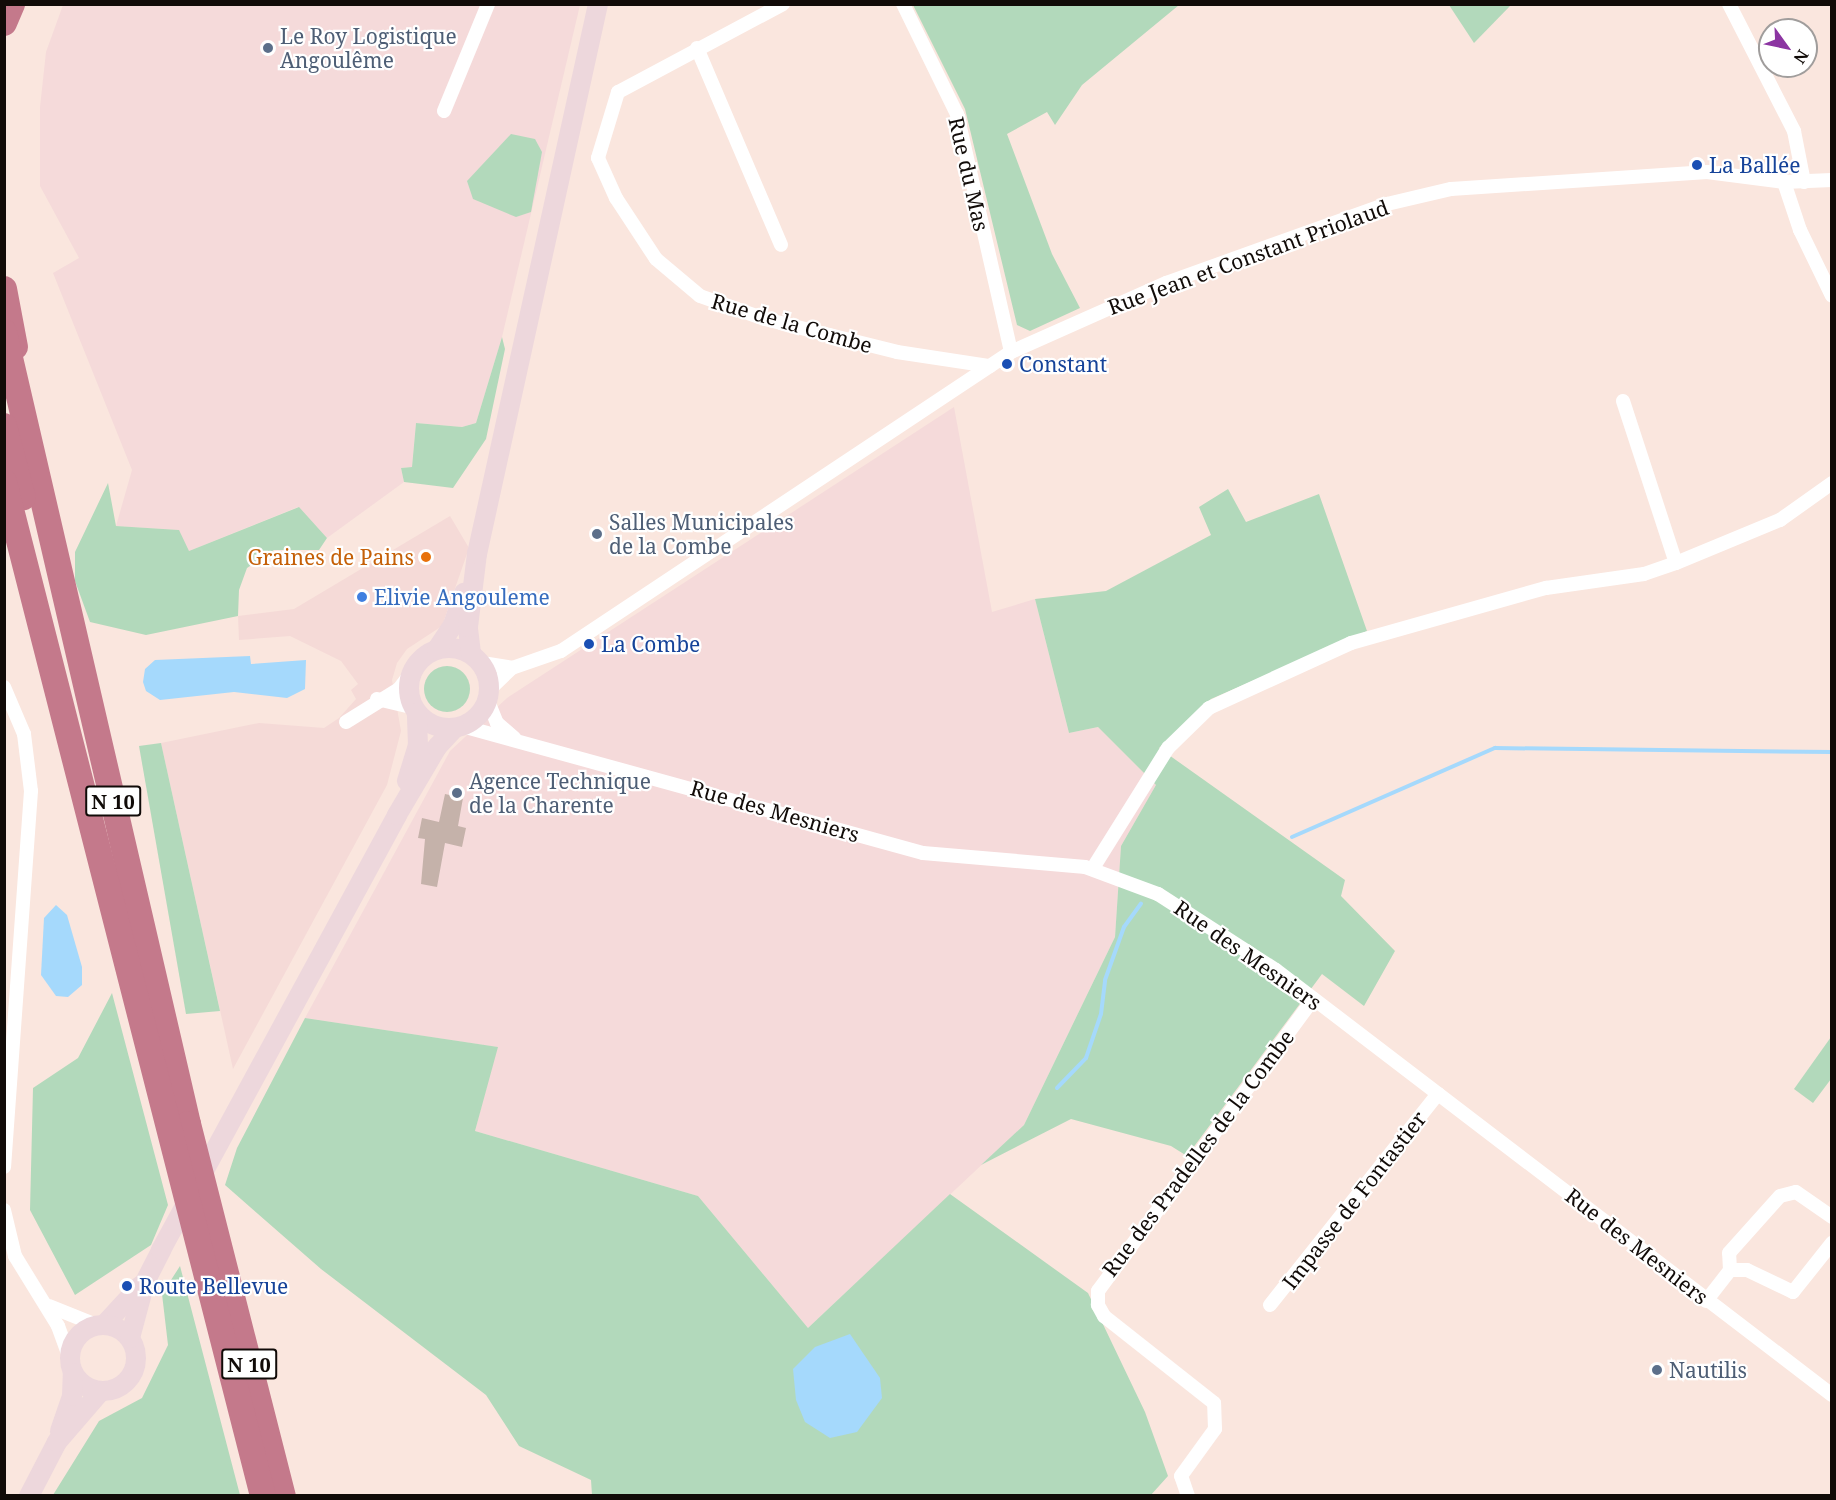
<!DOCTYPE html>
<meta charset="utf-8">
<style>
body{margin:0}
#map{position:relative;width:1836px;height:1500px;overflow:hidden;background:#fae6de;font-family:"Noto Serif",serif}
div>[style]{position:absolute}
[style*='--x']{left:calc(var(--x)*1px);top:calc(var(--y)*1px);width:calc(var(--w)*1px);rotate:calc(var(--a)*1deg)}
.commercial>*{inset:0;background:#f5dad7}
.industrial>*{inset:0;background:#f5dada}
.green>*{inset:0;background:#b2d9bb}
.round{border-radius:50%}
.water>*{inset:0;background:#a5d9fc}
.stream>*{height:4px;margin:-2px;padding:0 2px;transform-origin:2px;border-radius:2px;background:#a5d9fc}
.building>*{inset:0;background:#c5b2aa}
.street>*{height:14px;margin:-7px;padding:0 7px;transform-origin:7px;border-radius:7px;background:#fff}
.secondary>*{height:20px;margin:-10px;padding:0 10px;transform-origin:10px;border-radius:10px;background:#edd7dc}
.secondary>.ring{margin:-10px;padding:0;box-sizing:content-box;background:none;border:20px solid #edd7dc;border-radius:50%}
.highway>*{height:26px;margin:-13px;padding:0 13px;transform-origin:13px;border-radius:13px;background:#c4798b}
.dots>*{width:16px;height:16px;translate:-50% -50%;box-sizing:border-box;border:3px solid #fff;border-radius:50%}
span{translate:-50% -50%;white-space:nowrap;text-align:center;line-height:1.15;-webkit-text-stroke:4.5px #fff;paint-order:stroke}
.shield-label span{padding:2px 4px;background:#fff;border:2px solid;border-radius:4px;-webkit-text-stroke-width:0}
.shield-label{font-size:20px;color:#110b08;font-weight:700}
.service-label{font-size:21px;color:#4e5e75}
.left{translate:0 -50%;text-align:left}
.transit-label{font-size:21px;color:#164399}
.street-label{font-size:21px;color:#110b08}
.food-label{font-size:21px;color:#c56008}
.right{translate:-100% -50%;text-align:right}
.shop-label{font-size:21px;color:#366cbe}
.frame{position:absolute;inset:0;border:6px solid #110b08;pointer-events:none}
.north{position:absolute;left:1758px;top:18px;width:60px;height:60px;box-sizing:border-box;background:#fff;border:2px solid #a09d9c;border-radius:50%;rotate:123deg;font-size:16px;font-weight:700;line-height:24px;text-align:center;color:#110b08}
.north::after{content:'';display:block;margin:auto;width:21px;height:27px;background:#8c35a2;clip-path:polygon(50% 0,100% 100%,50% 72%,0 100%)}
</style>
<div id="map">
<div class="commercial">
<i style="clip-path:polygon(450px 516px,469px 548px,442px 626px,407px 649px,397px 663px,392px 680px,401px 731px,387px 785px,233px 1069px,161px 743px,259px 723px,324px 728px,339px 718px,356px 699px,351px 690px,358px 684px,341px 661px,290px 636px,239px 640px,238px 616px,294px 609px)"></i>
</div>
<div class="industrial">
<i style="clip-path:polygon(63px 5px,580px 5px,502px 337px,476px 423px,462px 427px,416px 423px,412px 467px,401px 468px,404px 482px,327px 538px,298px 507px,189px 551px,178px 530px,116px 526px,132px 470px,53px 273px,79px 258px,40px 186px,40px 107px,46px 52px)"></i>
<i style="clip-path:polygon(954px 407px,992px 612px,1035px 599px,1069px 733px,1098px 727px,1156px 785px,1121px 846px,1115px 937px,1024px 1125px,808px 1328px,698px 1196px,475px 1131px,497px 1047px,305px 1018px,450px 751px,507px 698px)"></i>
</div>
<div class="green">
<i style="clip-path:polygon(913px 5px,1179px 5px,1082px 85px,1055px 125px,1047px 112px,1007px 134px,1052px 254px,1080px 308px,1030px 331px,1017px 325px,965px 109px)"></i>
<i style="clip-path:polygon(1449px 5px,1511px 5px,1474px 43px)"></i>
<i style="clip-path:polygon(511px 134px,535px 139px,542px 152px,531px 212px,516px 217px,473px 199px,467px 181px)"></i>
<i style="clip-path:polygon(502px 337px,505px 349px,486px 439px,453px 488px,404px 482px,401px 468px,412px 467px,416px 423px,462px 427px,476px 423px)"></i>
<i style="clip-path:polygon(108px 483px,116px 526px,179px 530px,189px 551px,299px 507px,327px 538px,319px 550px,274px 550px,247px 568px,239px 590px,238px 616px,146px 635px,90px 622px,75px 581px,75px 552px)"></i>
<i style="clip-path:polygon(1228px 489px,1246px 522px,1319px 494px,1367px 631px,1211px 699px,1159px 748px,1345px 880px,1341px 896px,1395px 951px,1364px 1006px,1322px 974px,1187px 1156px,1171px 1146px,1071px 1119px,981px 1165px,1024px 1125px,1115px 937px,1121px 846px,1156px 785px,1098px 727px,1069px 733px,1035px 599px,1106px 591px,1211px 535px,1199px 507px)"></i>
<i class="round" style="left:424px;top:666px;width:46px;height:46px"></i>
<i style="clip-path:polygon(161px 743px,220px 1011px,186px 1014px,139px 746px)"></i>
<i style="clip-path:polygon(112px 993px,168px 1205px,151px 1245px,75px 1295px,30px 1210px,33px 1088px,78px 1058px)"></i>
<i style="clip-path:polygon(305px 1018px,498px 1047px,475px 1131px,698px 1196px,808px 1328px,950px 1194px,1088px 1293px,1145px 1412px,1168px 1476px,1150px 1496px,592px 1495px,591px 1480px,519px 1446px,486px 1395px,321px 1269px,225px 1185px,237px 1148px)"></i>
<i style="clip-path:polygon(1831px 1037px,1831px 1079px,1813px 1103px,1794px 1089px)"></i>
<i style="clip-path:polygon(180px 1266px,240px 1495px,53px 1495px,99px 1421px,142px 1398px,168px 1345px,162px 1294px)"></i>
</div>
<div class="water">
<i style="clip-path:polygon(250px 656px,251px 664px,306px 660px,305px 689px,287px 698px,234px 692px,160px 700px,146px 691px,143px 682px,145px 669px,155px 660px)"></i>
<i style="clip-path:polygon(56px 905px,67px 915px,82px 967px,82px 985px,68px 997px,56px 996px,41px 975px,44px 918px)"></i>
<i style="clip-path:polygon(850px 1334px,880px 1378px,882px 1398px,857px 1432px,830px 1438px,805px 1422px,796px 1400px,793px 1369px,815px 1347px)"></i>
</div>
<div class="stream">
<i style="--x:1292;--y:837;--w:222;--a:-23.7"></i>
<i style="--x:1495;--y:748;--w:337;--a:0.7"></i>
<i style="--x:1057;--y:1088;--w:42;--a:-46"></i>
<i style="--x:1086;--y:1058;--w:46;--a:-71.2"></i>
<i style="--x:1101;--y:1014;--w:34;--a:-83"></i>
<i style="--x:1105;--y:980;--w:56;--a:-70.3"></i>
<i style="--x:1124;--y:927;--w:29;--a:-54"></i>
</div>
<div class="building">
<i style="clip-path:polygon(445px 794px,463px 798px,458px 826px,466px 828px,462px 847px,445px 843px,437px 887px,421px 884px,425px 839px,418px 838px,422px 818px,439px 822px)"></i>
</div>
<div class="street">
<i style="--x:783;--y:4;--w:187;--a:151.9"></i>
<i style="--x:618;--y:92;--w:69;--a:106.9"></i>
<i style="--x:598;--y:158;--w:44;--a:65.8"></i>
<i style="--x:616;--y:198;--w:73;--a:56.7"></i>
<i style="--x:656;--y:259;--w:57;--a:40.1"></i>
<i style="--x:700;--y:296;--w:69;--a:19.5"></i>
<i style="--x:765;--y:319;--w:136;--a:14"></i>
<i style="--x:897;--y:352;--w:94;--a:8.6"></i>
<i style="--x:903;--y:4;--w:123;--a:63.9"></i>
<i style="--x:957;--y:114;--w:244;--a:77.2"></i>
<i style="--x:1729;--y:4;--w:143;--a:62.9"></i>
<i style="--x:1794;--y:131;--w:52;--a:78.9"></i>
<i style="--x:697;--y:48;--w:214;--a:66.9"></i>
<i style="--x:444;--y:111;--w:116;--a:-67.6"></i>
<i style="--x:1784;--y:182;--w:51;--a:71.6"></i>
<i style="--x:1800;--y:230;--w:73;--a:64.1"></i>
<i style="--x:1623;--y:401;--w:170;--a:71.9"></i>
<i style="--x:482;--y:663;--w:30;--a:9"></i>
<i style="--x:4;--y:687;--w:51;--a:66.9"></i>
<i style="--x:24;--y:734;--w:57;--a:83"></i>
<i style="--x:31;--y:791;--w:377;--a:94.1"></i>
<i style="--x:490;--y:689;--w:30;--a:-44"></i>
<i style="--x:512;--y:668;--w:52;--a:-19.1"></i>
<i style="--x:561;--y:651;--w:540;--a:-33.6"></i>
<i style="--x:1011;--y:352;--w:170;--a:-24"></i>
<i style="--x:1166;--y:283;--w:235;--a:-19.7"></i>
<i style="--x:1387;--y:204;--w:66;--a:-13.2"></i>
<i style="--x:1451;--y:189;--w:257;--a:-3.8"></i>
<i style="--x:1707;--y:172;--w:78;--a:7.4"></i>
<i style="--x:1784;--y:182;--w:48;--a:-2.4"></i>
<i style="--x:377;--y:699;--w:37;--a:13"></i>
<i style="--x:488;--y:701;--w:24;--a:68"></i>
<i style="--x:497;--y:723;--w:23;--a:41"></i>
<i style="--x:346;--y:722;--w:62;--a:-31.9"></i>
<i style="--x:399;--y:689;--w:21;--a:-53"></i>
<i style="--x:462;--y:726;--w:478;--a:15.4"></i>
<i style="--x:923;--y:853;--w:163;--a:4.9"></i>
<i style="--x:1085;--y:867;--w:78;--a:20.3"></i>
<i style="--x:1158;--y:894;--w:140;--a:32.8"></i>
<i style="--x:1276;--y:970;--w:700;--a:37.39"></i>
<i style="--x:1093;--y:868;--w:142;--a:-58"></i>
<i style="--x:1168;--y:748;--w:57;--a:-44.3"></i>
<i style="--x:1209;--y:708;--w:156;--a:-24.6"></i>
<i style="--x:1351;--y:643;--w:203;--a:-15.8"></i>
<i style="--x:1546;--y:588;--w:99;--a:-8.1"></i>
<i style="--x:1644;--y:574;--w:34;--a:-19"></i>
<i style="--x:1676;--y:563;--w:113;--a:-22.5"></i>
<i style="--x:1780;--y:520;--w:64;--a:-35.4"></i>
<i style="--x:4;--y:1210;--w:47;--a:76.6"></i>
<i style="--x:15;--y:1256;--w:82;--a:58.4"></i>
<i style="--x:58;--y:1326;--w:32;--a:70"></i>
<i style="--x:1730;--y:1270;--w:17;--a:0"></i>
<i style="--x:1747;--y:1270;--w:51;--a:25.6"></i>
<i style="--x:1793;--y:1292;--w:63;--a:-51.5"></i>
<i style="--x:1706;--y:1301;--w:39;--a:-52"></i>
<i style="--x:1730;--y:1270;--w:17;--a:-93"></i>
<i style="--x:1729;--y:1253;--w:76;--a:-48.2"></i>
<i style="--x:1780;--y:1196;--w:16;--a:-14"></i>
<i style="--x:1796;--y:1192;--w:44;--a:34.8"></i>
<i style="--x:1270;--y:1305;--w:270;--a:-51.5"></i>
<i style="--x:49;--y:1306;--w:51;--a:22"></i>
<i style="--x:1188;--y:1496;--w:21;--a:-109"></i>
<i style="--x:1181;--y:1476;--w:58;--a:-54.1"></i>
<i style="--x:1215;--y:1429;--w:26;--a:-92"></i>
<i style="--x:1214;--y:1403;--w:140;--a:-141.7"></i>
<i style="--x:1104;--y:1316;--w:13;--a:-119"></i>
<i style="--x:1098;--y:1305;--w:14;--a:-90"></i>
<i style="--x:1098;--y:1291;--w:363;--a:-53.6"></i>
</div>
<div class="secondary">
<i class="ring" style="left:409px;top:648px;width:60px;height:60px"></i>
<i style="--x:437;--y:649;--w:29;--a:-56"></i>
<i style="--x:453;--y:625;--w:34;--a:-71"></i>
<i style="--x:471;--y:653;--w:26;--a:-97"></i>
<i style="--x:468;--y:627;--w:74;--a:-83"></i>
<i style="--x:477;--y:554;--w:563;--a:-77.59"></i>
<i style="--x:407;--y:781;--w:37;--a:-73"></i>
<i style="--x:418;--y:746;--w:33;--a:-92"></i>
<i style="--x:105;--y:1324;--w:52;--a:-47.4"></i>
<i class="ring" style="left:70px;top:1325px;width:46px;height:46px"></i>
<i style="--x:130;--y:1338;--w:58;--a:-75"></i>
<i style="--x:145;--y:1282;--w:36;--a:-63"></i>
<i style="--x:161;--y:1250;--w:495;--a:-61.5"></i>
<i style="--x:397;--y:815;--w:79;--a:-59.5"></i>
<i style="--x:437;--y:747;--w:26;--a:-47"></i>
<i style="--x:60;--y:1431;--w:37;--a:-71"></i>
<i style="--x:72;--y:1396;--w:23;--a:-88"></i>
<i style="--x:29;--y:1496;--w:61;--a:-62.6"></i>
<i style="--x:57;--y:1442;--w:67;--a:-49.2"></i>
</div>
<div class="highway">
<i style="--x:4;--y:23;--w:21;--a:-67"></i>
<i style="--x:4;--y:289;--w:59;--a:79.3"></i>
<i style="--x:4;--y:332;--w:813;--a:76.92"></i>
<i style="--x:188;--y:1124;--w:384;--a:75.7"></i>
<i style="--x:4;--y:426;--w:74;--a:75.2"></i>
<i style="--x:4;--y:482;--w:1047;--a:75.67"></i>
</div>
<div class="dots">
<i style="left:268px;top:48px;background:#5c6f8a"></i>
<i style="left:1697px;top:165px;background:#1a4fb4"></i>
<i style="left:1007px;top:364px;background:#1a4fb4"></i>
<i style="left:597px;top:534px;background:#5c6f8a"></i>
<i style="left:426px;top:557px;background:#e8710a"></i>
<i style="left:362px;top:597px;background:#3f7fe0"></i>
<i style="left:589px;top:644px;background:#1a4fb4"></i>
<i style="left:457px;top:793px;background:#5c6f8a"></i>
<i style="left:127px;top:1286px;background:#1a4fb4"></i>
<i style="left:1657px;top:1370px;background:#5c6f8a"></i>
</div>
<div class="shield-label">
<span style="left:113px;top:801px">N 10</span>
<span style="left:249px;top:1364px">N 10</span>
</div>
<div class="service-label">
<span class="left" style="left:280px;top:48px">Le Roy Logistique<br>Angoulême</span>
<span class="left" style="left:609px;top:534px">Salles Municipales<br>de la Combe</span>
<span class="left" style="left:469px;top:793px">Agence Technique<br>de la Charente</span>
<span class="left" style="left:1669px;top:1370px">Nautilis</span>
</div>
<div class="transit-label">
<span class="left" style="left:1709px;top:165px">La Ballée</span>
<span class="left" style="left:1019px;top:364px">Constant</span>
<span class="left" style="left:601px;top:644px">La Combe</span>
<span class="left" style="left:139px;top:1286px">Route Bellevue</span>
</div>
<div class="street-label">
<span style="left:969px;top:174px;rotate:77deg">Rue du Mas</span>
<span style="left:1248px;top:257px;rotate:-20deg">Rue Jean et Constant Priolaud</span>
<span style="left:792px;top:323px;rotate:16deg">Rue de la Combe</span>
<span style="left:775px;top:811px;rotate:16deg">Rue des Mesniers</span>
<span style="left:1248px;top:955px;rotate:35deg">Rue des Mesniers</span>
<span style="left:1198px;top:1153px;rotate:-53deg">Rue des Pradelles de la Combe</span>
<span style="left:1354px;top:1200px;rotate:-52deg">Impasse de Fontastier</span>
<span style="left:1637px;top:1246px;rotate:38deg">Rue des Mesniers</span>
</div>
<div class="food-label">
<span class="right" style="left:414px;top:557px">Graines de Pains</span>
</div>
<div class="shop-label">
<span class="left" style="left:374px;top:597px">Elivie Angouleme</span>
</div>
<div class="frame"></div>
<div class="north">N</div>
</div>
